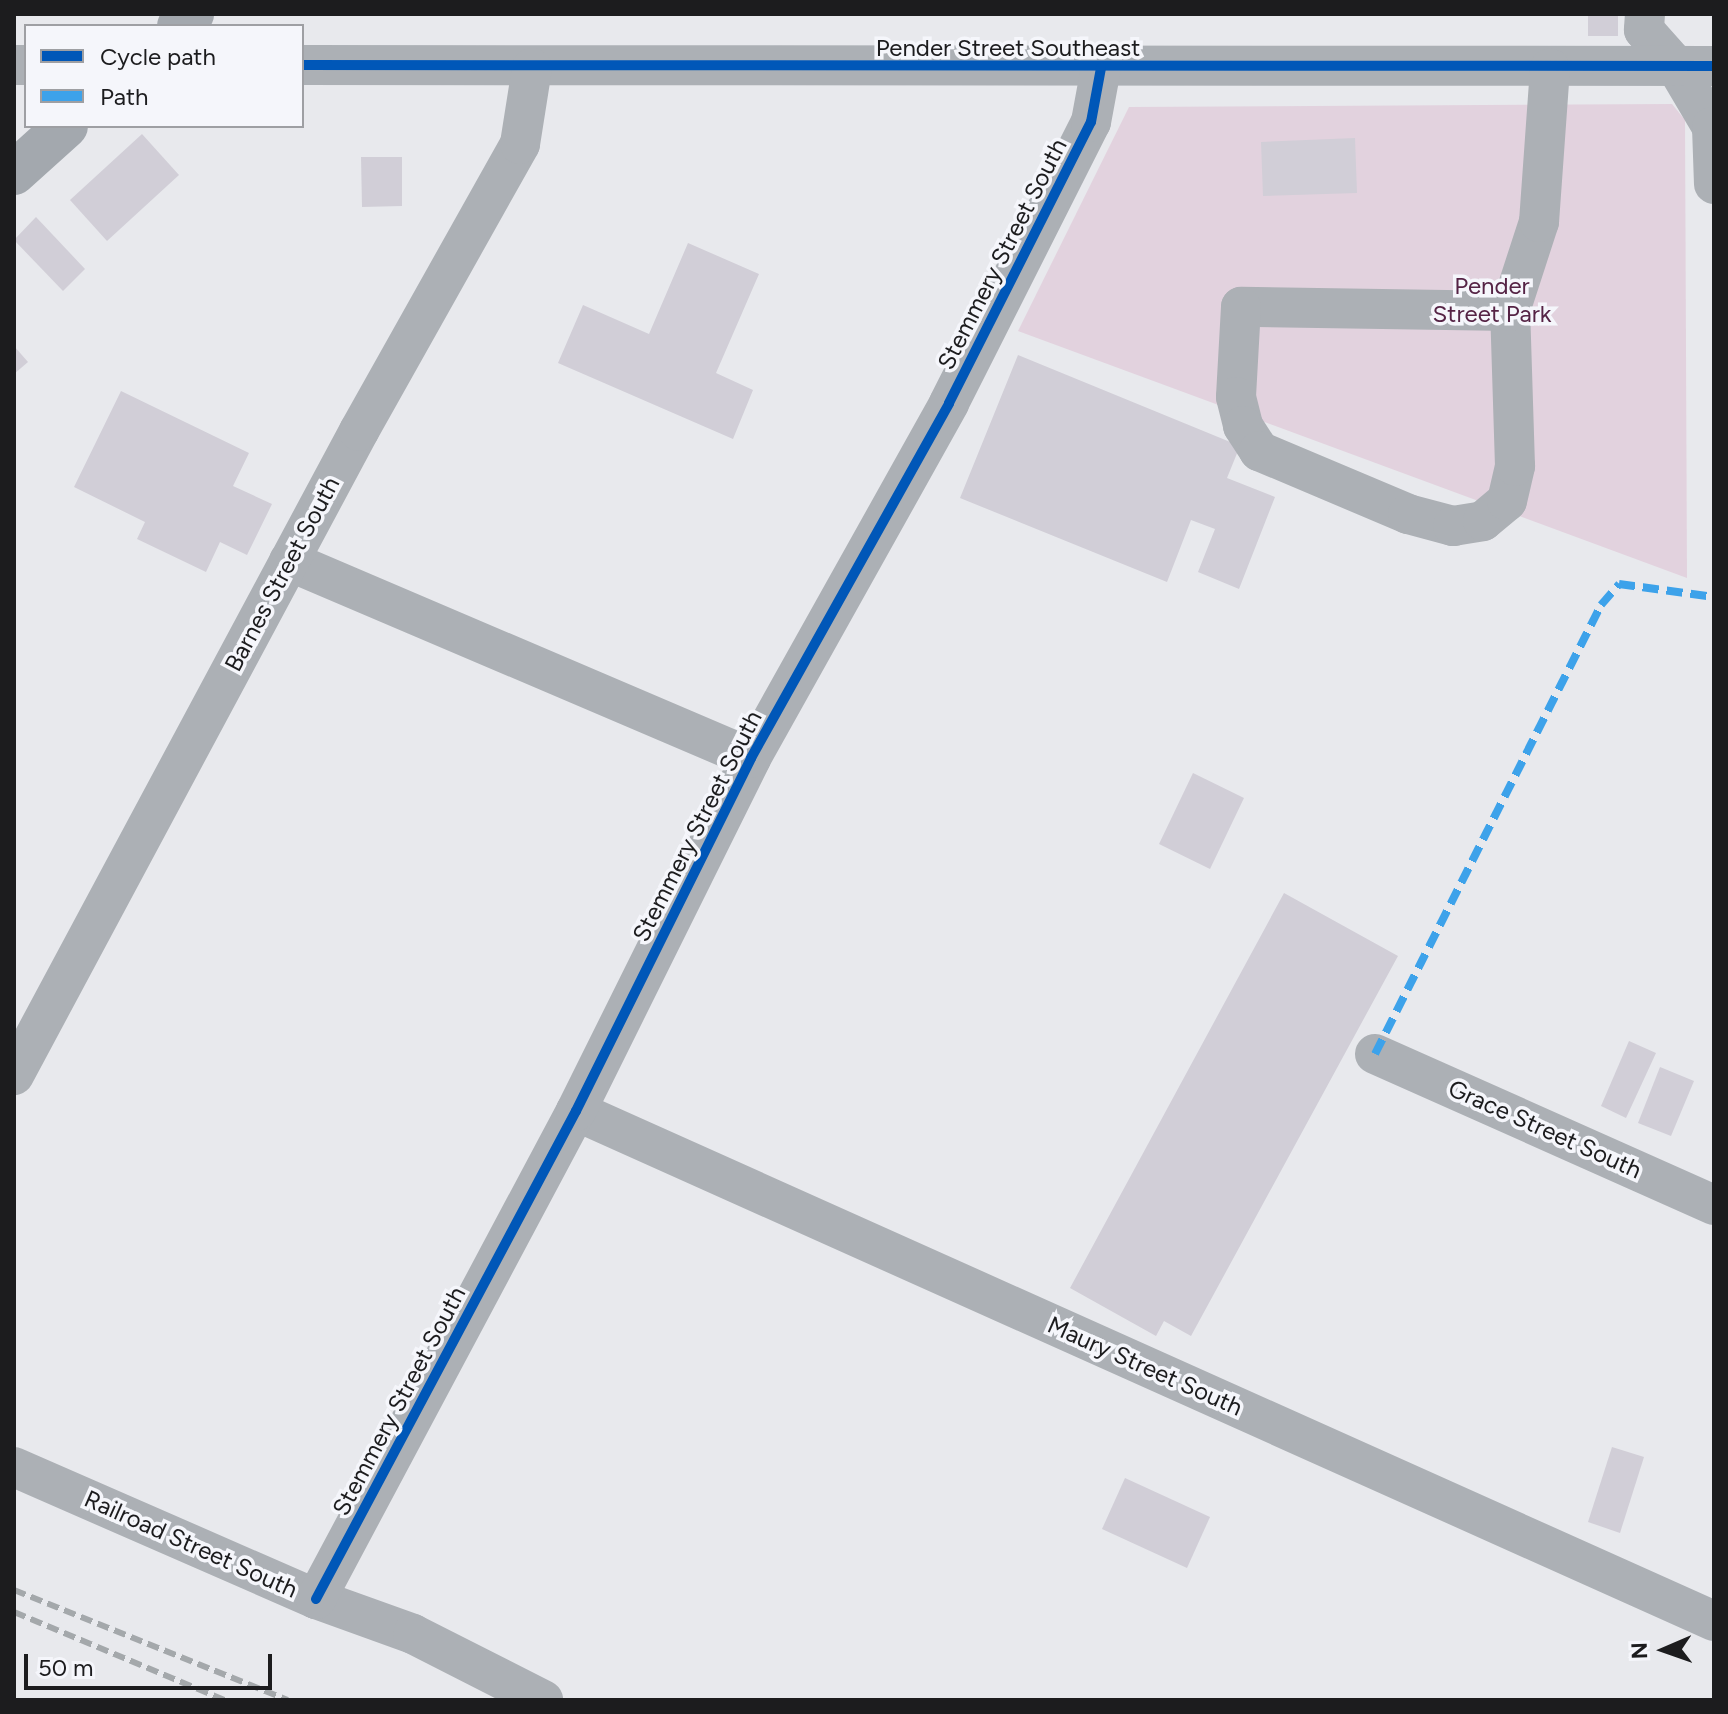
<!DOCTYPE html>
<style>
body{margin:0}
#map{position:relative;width:1728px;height:1714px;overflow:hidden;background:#e8e9ed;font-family:Figtree,sans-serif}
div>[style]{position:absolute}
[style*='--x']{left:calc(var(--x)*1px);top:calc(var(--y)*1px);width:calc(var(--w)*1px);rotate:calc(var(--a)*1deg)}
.green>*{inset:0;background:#e2d2de}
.building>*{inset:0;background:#d1ced7}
.minor>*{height:40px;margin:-20px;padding:0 20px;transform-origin:20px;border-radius:20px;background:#acb0b5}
.major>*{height:44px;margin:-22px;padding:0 22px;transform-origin:22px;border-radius:22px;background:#a3a8ae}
.rail>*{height:6px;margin-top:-3px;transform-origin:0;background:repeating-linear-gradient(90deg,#a4a8ab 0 12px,transparent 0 18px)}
.quiet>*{height:8px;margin-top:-4px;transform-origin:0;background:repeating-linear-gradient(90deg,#3da2ea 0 16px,transparent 0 24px)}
.cycleway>*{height:10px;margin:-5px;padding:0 5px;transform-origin:5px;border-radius:5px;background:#0057b8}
span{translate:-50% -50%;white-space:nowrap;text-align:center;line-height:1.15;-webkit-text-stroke:7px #f5f6fb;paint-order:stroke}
.street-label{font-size:24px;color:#1c1c1e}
.park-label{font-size:24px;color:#552345}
.frame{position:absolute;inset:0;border:16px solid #1c1c1e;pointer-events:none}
.legend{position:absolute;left:24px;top:24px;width:280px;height:104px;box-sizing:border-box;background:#f5f6fb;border:2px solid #9e9fa3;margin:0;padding:10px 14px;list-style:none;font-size:24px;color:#1c1c1e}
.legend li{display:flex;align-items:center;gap:16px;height:40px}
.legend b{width:40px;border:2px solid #9e9fa3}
.north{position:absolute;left:1624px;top:1610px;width:80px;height:80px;-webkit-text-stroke:6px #f5f6fb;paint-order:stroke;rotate:268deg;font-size:22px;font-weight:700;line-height:32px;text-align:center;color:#1c1c1e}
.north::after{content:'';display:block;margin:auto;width:28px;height:36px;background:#1c1c1e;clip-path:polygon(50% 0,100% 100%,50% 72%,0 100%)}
.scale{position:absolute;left:24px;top:1654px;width:248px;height:36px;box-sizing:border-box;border:4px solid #1c1c1e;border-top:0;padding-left:10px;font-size:24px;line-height:28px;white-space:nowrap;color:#1c1c1e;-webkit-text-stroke:6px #f5f6fb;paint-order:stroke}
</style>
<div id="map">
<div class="green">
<i style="clip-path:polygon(1672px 104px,1685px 120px,1687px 578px,1018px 331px,1129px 107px)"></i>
</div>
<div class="building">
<i style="clip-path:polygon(1588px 14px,1618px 14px,1618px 36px,1588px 36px)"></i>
<i style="clip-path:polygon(142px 134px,179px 175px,107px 241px,70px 200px)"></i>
<i style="clip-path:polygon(1355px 138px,1357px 193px,1263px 196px,1261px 142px)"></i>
<i style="clip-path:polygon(361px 157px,402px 157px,402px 206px,362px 207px)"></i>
<i style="clip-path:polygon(36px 217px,85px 269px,63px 291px,14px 240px)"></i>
<i style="clip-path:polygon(688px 243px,759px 274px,716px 373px,753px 390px,733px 439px,558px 363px,583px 305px,649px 334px)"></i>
<i style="clip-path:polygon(14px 346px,28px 362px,14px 374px)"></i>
<i style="clip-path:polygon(1018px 355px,1240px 446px,1227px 478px,1275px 497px,1239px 589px,1198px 572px,1215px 529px,1191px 520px,1167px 582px,960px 498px)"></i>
<i style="clip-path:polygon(121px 391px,249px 453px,233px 486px,272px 504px,247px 555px,220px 542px,206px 572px,137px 539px,145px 522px,74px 487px)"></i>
<i style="clip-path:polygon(1193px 773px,1244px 798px,1210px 869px,1159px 844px)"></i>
<i style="clip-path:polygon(1284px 893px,1398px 956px,1191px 1336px,1164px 1321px,1156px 1336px,1070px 1288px)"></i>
<i style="clip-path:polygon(1629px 1041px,1656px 1053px,1626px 1118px,1601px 1106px)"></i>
<i style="clip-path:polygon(1660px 1067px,1694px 1081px,1671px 1136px,1638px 1123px)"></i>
<i style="clip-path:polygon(1612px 1447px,1644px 1457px,1620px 1533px,1588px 1522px)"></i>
<i style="clip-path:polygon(1125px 1478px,1210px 1517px,1187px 1568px,1102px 1529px)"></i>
</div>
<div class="minor">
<i style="--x:1645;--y:14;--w:16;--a:94"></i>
<i style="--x:1644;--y:30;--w:48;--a:48.4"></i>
<i style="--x:1676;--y:66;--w:71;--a:59.5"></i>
<i style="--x:1712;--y:127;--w:57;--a:88"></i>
<i style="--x:14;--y:65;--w:12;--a:0"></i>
<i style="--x:302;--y:65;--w:1412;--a:0.04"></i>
<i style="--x:1510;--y:311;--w:269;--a:-179.1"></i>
<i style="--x:1241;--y:307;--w:90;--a:93.2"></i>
<i style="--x:1236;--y:397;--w:30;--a:76"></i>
<i style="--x:1243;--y:426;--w:30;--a:57"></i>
<i style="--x:1259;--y:451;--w:162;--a:22.9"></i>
<i style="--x:1408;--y:514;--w:47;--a:14.9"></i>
<i style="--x:1453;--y:526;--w:30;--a:-9"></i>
<i style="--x:1483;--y:521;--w:31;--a:-40"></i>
<i style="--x:1507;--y:501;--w:36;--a:-77"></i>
<i style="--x:1515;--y:466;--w:155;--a:-91.8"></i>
<i style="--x:1510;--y:311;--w:94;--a:-72"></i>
<i style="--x:1539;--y:222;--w:154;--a:-85.9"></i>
<i style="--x:289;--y:561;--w:502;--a:23.09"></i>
<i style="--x:1375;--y:1054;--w:371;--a:24"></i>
<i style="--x:14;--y:1075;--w:731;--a:-61.82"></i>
<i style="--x:359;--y:431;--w:329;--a:-60.7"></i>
<i style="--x:520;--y:144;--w:77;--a:-81"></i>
<i style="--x:576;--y:1111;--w:1247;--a:24.14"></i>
<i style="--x:14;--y:1467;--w:330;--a:23.6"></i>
<i style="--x:316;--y:1599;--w:103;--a:19.8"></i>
<i style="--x:413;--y:1634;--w:146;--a:26.9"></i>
<i style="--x:316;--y:1599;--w:553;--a:-61.95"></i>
<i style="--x:576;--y:1111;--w:394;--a:-63.6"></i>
<i style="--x:751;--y:758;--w:406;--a:-60.8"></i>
<i style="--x:949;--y:403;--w:315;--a:-63.2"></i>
<i style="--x:1091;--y:122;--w:55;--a:-79.5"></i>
</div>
<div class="major">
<i style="--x:179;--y:26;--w:18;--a:-43"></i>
<i style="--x:14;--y:173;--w:70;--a:-42.1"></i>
</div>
<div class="rail">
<i style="--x:14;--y:1590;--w:295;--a:21.9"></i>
<i style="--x:14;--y:1612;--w:228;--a:22.7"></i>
</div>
<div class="quiet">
<i style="--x:1375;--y:1054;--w:503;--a:-63.28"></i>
<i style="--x:1601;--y:605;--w:28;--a:-49"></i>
<i style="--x:1619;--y:584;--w:96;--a:7.8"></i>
</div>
<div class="cycleway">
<i style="--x:302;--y:65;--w:1412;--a:0.04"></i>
<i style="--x:316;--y:1599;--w:553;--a:-61.95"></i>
<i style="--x:576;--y:1111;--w:394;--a:-63.6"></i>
<i style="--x:751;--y:758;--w:406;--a:-60.8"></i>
<i style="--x:949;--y:403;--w:315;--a:-63.2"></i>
<i style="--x:1091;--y:122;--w:55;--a:-79.5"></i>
</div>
<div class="street-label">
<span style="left:1008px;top:48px">Pender Street Southeast</span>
<span style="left:1002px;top:254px;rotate:-63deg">Stemmery Street South</span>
<span style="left:282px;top:574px;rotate:-62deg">Barnes Street South</span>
<span style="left:697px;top:826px;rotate:-63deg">Stemmery Street South</span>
<span style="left:1545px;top:1129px;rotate:24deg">Grace Street South</span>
<span style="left:1145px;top:1366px;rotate:24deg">Maury Street South</span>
<span style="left:399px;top:1401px;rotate:-62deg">Stemmery Street South</span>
<span style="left:191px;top:1544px;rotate:24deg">Railroad Street South</span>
</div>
<div class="park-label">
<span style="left:1492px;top:300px">Pender<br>Street Park</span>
</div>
<div class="frame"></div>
<ul class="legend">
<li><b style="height:10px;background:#0057b8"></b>Cycle path</li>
<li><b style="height:10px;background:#3da2ea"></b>Path</li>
</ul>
<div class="north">N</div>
<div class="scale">50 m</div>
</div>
